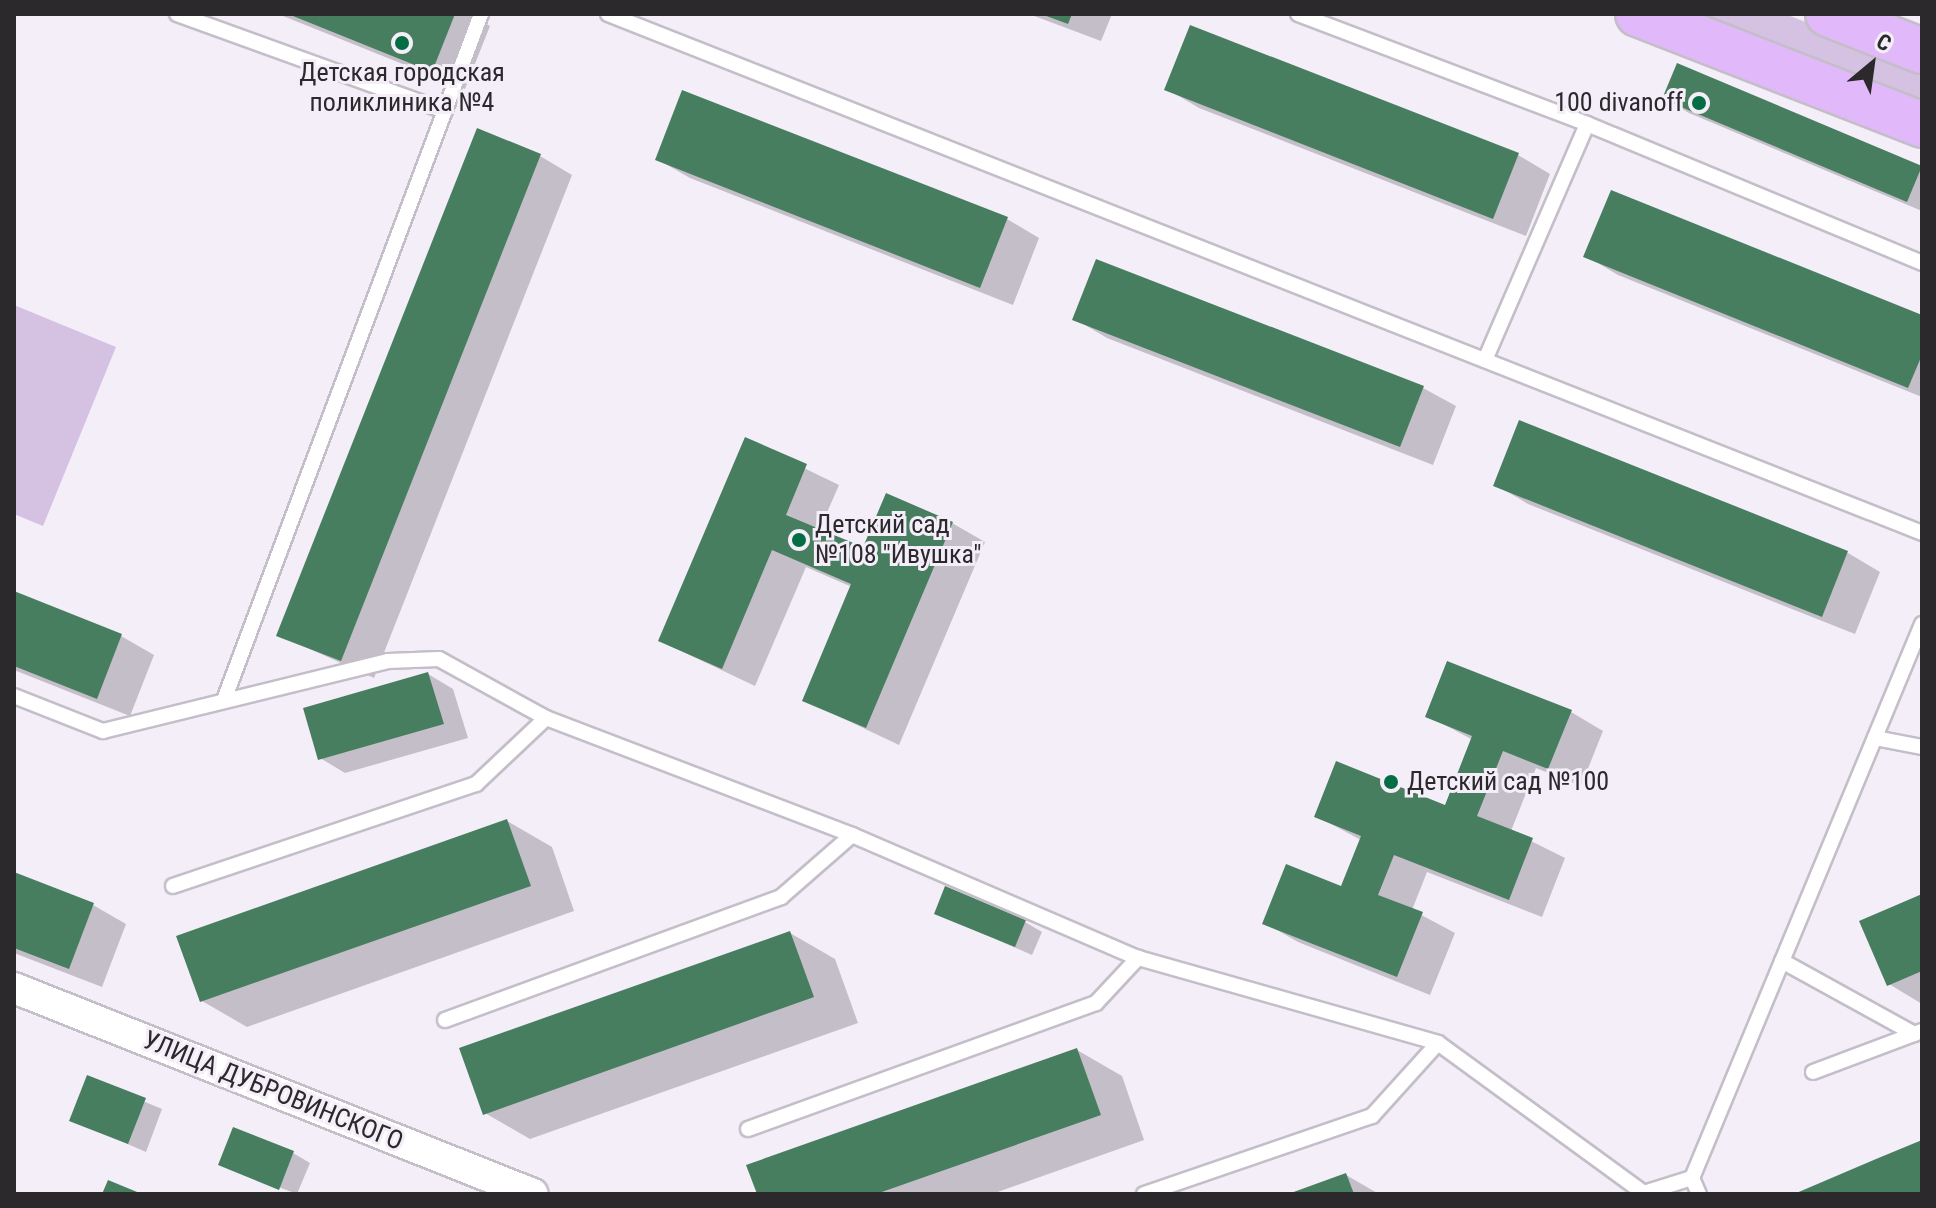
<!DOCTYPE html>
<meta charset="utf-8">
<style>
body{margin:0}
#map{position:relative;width:1936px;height:1208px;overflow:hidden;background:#f4eef9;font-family:"Roboto Condensed",sans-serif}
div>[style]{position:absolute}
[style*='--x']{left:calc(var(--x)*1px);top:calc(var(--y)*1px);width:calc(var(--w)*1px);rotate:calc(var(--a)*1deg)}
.green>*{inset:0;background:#d5c1e2}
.shadow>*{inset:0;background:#0003}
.building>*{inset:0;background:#487e60}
.roads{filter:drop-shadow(2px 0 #c4bec8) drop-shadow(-2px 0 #c4bec8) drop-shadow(0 2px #c4bec8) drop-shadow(0 -2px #c4bec8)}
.service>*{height:14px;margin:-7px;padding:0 7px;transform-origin:7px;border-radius:7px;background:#fff}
.minor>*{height:30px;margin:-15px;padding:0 15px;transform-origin:15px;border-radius:15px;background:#fff}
.primary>*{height:44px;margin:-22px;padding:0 22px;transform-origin:22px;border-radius:22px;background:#e1b9fa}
.dots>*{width:22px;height:22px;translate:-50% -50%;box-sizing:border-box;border:4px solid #f4eef9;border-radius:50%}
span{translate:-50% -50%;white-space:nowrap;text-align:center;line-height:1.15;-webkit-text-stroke:6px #f4eef9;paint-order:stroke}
.poi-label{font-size:26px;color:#2c292d}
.right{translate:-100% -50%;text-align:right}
.left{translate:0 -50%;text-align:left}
.street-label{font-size:26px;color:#2c292d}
.frame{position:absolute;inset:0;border:16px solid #2c292d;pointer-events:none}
.north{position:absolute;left:1832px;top:24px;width:80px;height:80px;-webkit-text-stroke:6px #f4eef9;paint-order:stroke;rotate:29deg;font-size:22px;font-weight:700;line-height:32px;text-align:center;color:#2c292d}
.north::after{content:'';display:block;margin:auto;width:28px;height:36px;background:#2c292d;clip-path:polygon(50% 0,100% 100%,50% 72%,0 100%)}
</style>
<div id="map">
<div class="green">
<i style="clip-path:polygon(1673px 14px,1785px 14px,1922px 67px,1922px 112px)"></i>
<i style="clip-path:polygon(14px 305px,116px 347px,43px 526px,14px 514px)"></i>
</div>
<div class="shadow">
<i style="clip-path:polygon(278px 14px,469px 14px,490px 26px,465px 89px)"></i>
<i style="clip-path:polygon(1029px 14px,1112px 14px,1101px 41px)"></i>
<i style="clip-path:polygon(1167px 89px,1518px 155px,1550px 174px,1526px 236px,1199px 108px)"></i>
<i style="clip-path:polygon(1664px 98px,1921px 168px,1922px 211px,1689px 113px)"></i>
<i style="clip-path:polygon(540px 156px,572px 175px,374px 678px,279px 635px)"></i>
<i style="clip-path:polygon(657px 159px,1007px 219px,1039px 238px,1013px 305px,690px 178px)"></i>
<i style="clip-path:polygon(1586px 256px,1922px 318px,1922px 397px,1618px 275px)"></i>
<i style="clip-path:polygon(1075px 319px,1423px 388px,1456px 406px,1433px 465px,1107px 338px)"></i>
<i style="clip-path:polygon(1521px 423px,1848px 553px,1880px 572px,1855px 634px,1528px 504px,1496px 485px)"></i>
<i style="clip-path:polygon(746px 440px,839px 485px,819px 531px,864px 550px,952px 523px,985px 542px,899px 745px,804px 700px,852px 587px,806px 567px,755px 686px,660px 641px)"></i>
<i style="clip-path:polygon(14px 593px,121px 636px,154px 655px,130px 716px,14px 670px)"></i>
<i style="clip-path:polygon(428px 674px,453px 689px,468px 738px,345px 773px,320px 758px)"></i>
<i style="clip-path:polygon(1571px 712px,1603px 731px,1581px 786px,1536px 768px,1511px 831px,1565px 858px,1542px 917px,1427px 872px,1412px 910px,1455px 933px,1430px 995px,1298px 942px,1265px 923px,1342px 889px,1361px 840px,1316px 816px,1446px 807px,1473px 740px,1428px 716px)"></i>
<i style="clip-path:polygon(507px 821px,552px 847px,574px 911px,247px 1027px,202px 1001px)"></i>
<i style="clip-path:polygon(14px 874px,93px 905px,126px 924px,102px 987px,14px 953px)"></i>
<i style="clip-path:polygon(1922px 896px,1922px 1004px,1889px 984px)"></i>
<i style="clip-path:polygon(936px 913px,1025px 922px,1042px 932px,1032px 955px)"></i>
<i style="clip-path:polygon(790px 933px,835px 959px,858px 1023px,530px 1139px,485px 1113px)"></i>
<i style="clip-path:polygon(1077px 1050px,1122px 1076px,1144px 1140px,992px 1194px,759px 1194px)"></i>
<i style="clip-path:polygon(88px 1078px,162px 1109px,146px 1152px,72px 1120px)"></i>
<i style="clip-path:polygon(293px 1153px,310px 1163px,297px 1194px,220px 1165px)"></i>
<i style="clip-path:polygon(1346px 1175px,1379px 1194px,1293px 1194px)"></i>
</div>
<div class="building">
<i style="clip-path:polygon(288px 14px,455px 14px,432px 72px)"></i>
<i style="clip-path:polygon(1041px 14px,1072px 14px,1068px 24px)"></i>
<i style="clip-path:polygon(1190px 25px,1519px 153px,1493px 219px,1164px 90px)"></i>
<i style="clip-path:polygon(1677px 63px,1922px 166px,1907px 202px,1662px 99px)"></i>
<i style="clip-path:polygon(682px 90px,1008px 217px,980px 288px,655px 160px)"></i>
<i style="clip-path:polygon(477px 128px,541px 154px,341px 661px,276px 636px)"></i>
<i style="clip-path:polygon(1611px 190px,1922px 315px,1922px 355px,1908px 388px,1583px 257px)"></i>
<i style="clip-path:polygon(1096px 259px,1424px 386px,1400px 447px,1072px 320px)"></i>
<i style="clip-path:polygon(1519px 420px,1848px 551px,1822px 617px,1493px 486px)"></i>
<i style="clip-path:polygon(745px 437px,807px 464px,786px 515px,863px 547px,886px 493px,953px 522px,866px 728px,802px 701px,851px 584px,772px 550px,722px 669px,658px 641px)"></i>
<i style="clip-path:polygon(14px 591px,122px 634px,97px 699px,14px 666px)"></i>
<i style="clip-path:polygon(1447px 661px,1572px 710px,1548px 769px,1503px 751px,1477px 816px,1533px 838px,1509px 900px,1394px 855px,1378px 895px,1423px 912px,1397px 977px,1262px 924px,1286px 864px,1341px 886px,1361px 836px,1314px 817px,1336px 761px,1445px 805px,1472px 736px,1425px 717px)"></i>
<i style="clip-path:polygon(428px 672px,444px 724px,318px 760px,303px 708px)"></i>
<i style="clip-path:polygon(507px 819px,531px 886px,200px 1002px,176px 936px)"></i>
<i style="clip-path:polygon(14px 872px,94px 903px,69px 969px,14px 948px)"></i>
<i style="clip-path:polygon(945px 886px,1026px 920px,1015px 947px,934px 914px)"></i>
<i style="clip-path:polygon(1922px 894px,1922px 971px,1887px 986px,1859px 921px)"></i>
<i style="clip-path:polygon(790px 931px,814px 997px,483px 1115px,459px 1048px)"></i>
<i style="clip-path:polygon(1077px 1048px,1101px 1115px,876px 1194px,757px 1194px,746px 1165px)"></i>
<i style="clip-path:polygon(87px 1075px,146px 1098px,128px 1144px,69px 1121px)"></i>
<i style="clip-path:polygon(233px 1127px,294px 1151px,279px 1190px,218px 1165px)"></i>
<i style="clip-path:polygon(1922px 1140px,1922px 1194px,1794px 1194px,1876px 1159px)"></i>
<i style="clip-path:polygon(1346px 1173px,1354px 1194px,1288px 1194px)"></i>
<i style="clip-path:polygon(108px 1180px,142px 1194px,102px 1194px)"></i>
</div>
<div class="roads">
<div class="service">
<i style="--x:177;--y:14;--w:285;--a:19.9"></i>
<i style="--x:608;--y:14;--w:1413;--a:21.55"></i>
<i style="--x:1298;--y:14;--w:309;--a:20.8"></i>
<i style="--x:1587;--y:124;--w:363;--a:22.5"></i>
<i style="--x:1485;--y:360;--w:257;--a:-66.6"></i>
<i style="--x:14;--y:696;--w:96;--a:21.5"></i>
<i style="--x:103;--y:731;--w:293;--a:-13.8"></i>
<i style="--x:388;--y:661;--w:51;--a:-2.2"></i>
<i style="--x:439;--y:659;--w:122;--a:28.9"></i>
<i style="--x:546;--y:718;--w:328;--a:20.9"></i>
<i style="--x:852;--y:835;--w:311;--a:23.3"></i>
<i style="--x:1138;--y:958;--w:312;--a:15.8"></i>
<i style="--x:1438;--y:1043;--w:255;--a:36.1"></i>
<i style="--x:1644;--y:1193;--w:50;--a:-17.4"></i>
<i style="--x:224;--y:700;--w:733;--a:-69.46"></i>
<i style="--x:1875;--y:738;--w:48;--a:10.8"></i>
<i style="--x:173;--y:886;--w:320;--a:-18.6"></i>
<i style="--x:476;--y:784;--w:96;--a:-43.3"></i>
<i style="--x:1782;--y:961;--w:151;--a:28.9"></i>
<i style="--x:1914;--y:1034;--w:9;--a:-21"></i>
<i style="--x:445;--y:1020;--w:358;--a:-20.1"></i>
<i style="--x:781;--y:897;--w:94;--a:-41.1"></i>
<i style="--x:1813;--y:1072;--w:108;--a:-20.6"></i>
<i style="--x:748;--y:1129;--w:370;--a:-19.9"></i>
<i style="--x:1096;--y:1003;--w:62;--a:-47"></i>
<i style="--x:1144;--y:1194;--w:241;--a:-18.9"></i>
<i style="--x:1372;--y:1116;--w:98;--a:-47.9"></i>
<i style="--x:1699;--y:1194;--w:17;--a:-114"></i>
<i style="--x:1692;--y:1178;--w:600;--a:-67.45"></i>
</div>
<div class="minor">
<i style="--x:14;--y:988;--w:558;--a:21.65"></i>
</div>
<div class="primary">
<i style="--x:1638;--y:14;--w:305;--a:21.3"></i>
<i style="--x:1828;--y:14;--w:101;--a:21.5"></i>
</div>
</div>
<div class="dots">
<i style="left:402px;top:43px;background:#046d43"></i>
<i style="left:1699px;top:103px;background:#046d43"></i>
<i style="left:799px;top:540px;background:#046d43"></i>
<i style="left:1391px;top:782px;background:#046d43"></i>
</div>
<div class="poi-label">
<span style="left:402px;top:88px">Детская городская<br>поликлиника №4</span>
<span class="right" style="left:1683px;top:103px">100 divanoff</span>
<span class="left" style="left:815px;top:540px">Детский сад<br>№108 "Ивушка"</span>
<span class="left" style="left:1407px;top:782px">Детский сад №100</span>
</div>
<div class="street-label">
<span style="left:273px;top:1091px;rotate:22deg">УЛИЦА ДУБРОВИНСКОГО</span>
</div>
<div class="frame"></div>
<div class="north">С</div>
</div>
